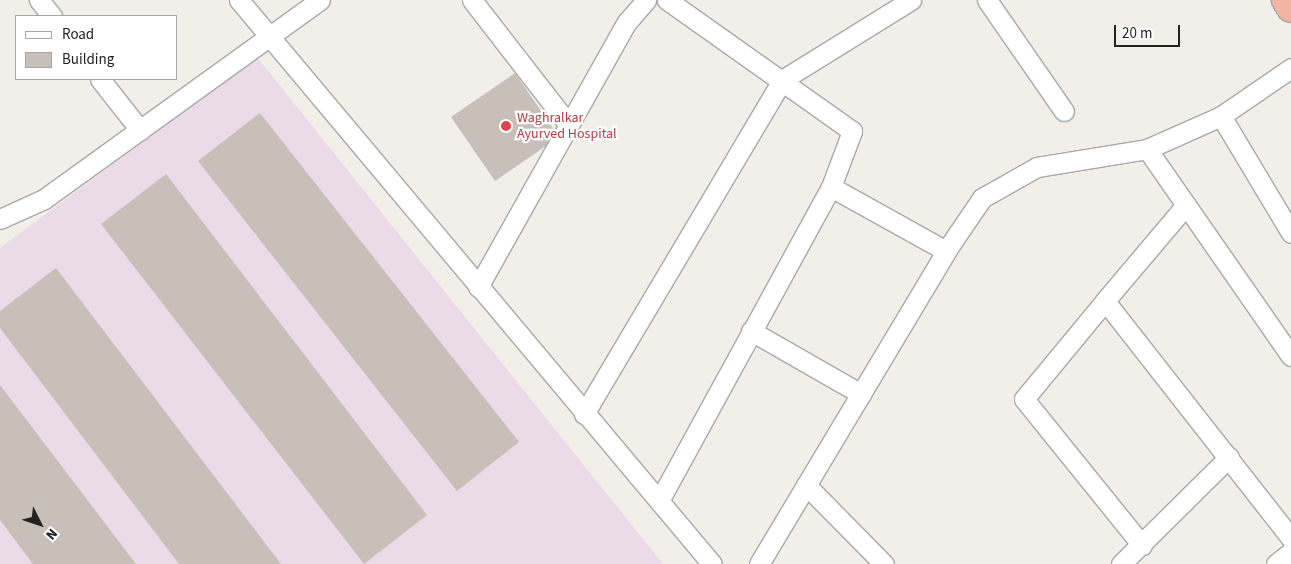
<!DOCTYPE html>
<style>
body{margin:0}
#map{position:relative;width:1291px;height:564px;overflow:hidden;background:#f2efe9;font-family:"Source Sans 3",sans-serif}
div>[style]{position:absolute}
[style*='--x']{left:calc(var(--x)*1px);top:calc(var(--y)*1px);width:calc(var(--w)*1px);rotate:calc(var(--a)*1deg)}
.industrial>*{inset:0;background:#ebdbe8}
.building>*{inset:0;background:#c7bfb8}
.roads{filter:drop-shadow(1px 0 #a9a9a9) drop-shadow(-1px 0 #a9a9a9) drop-shadow(0 1px #a9a9a9) drop-shadow(0 -1px #a9a9a9)}
.minor>*{height:19px;margin:-9.5px;padding:0 9.5px;transform-origin:9.5px;border-radius:9.5px;background:#fff}
.trunk>*{height:28px;margin:-14px;padding:0 14px;transform-origin:14px;border-radius:14px;background:#f2b4a3}
.dots>*{width:14px;height:14px;translate:-50% -50%;box-sizing:border-box;border:2px solid #fff;border-radius:50%}
span{translate:-50% -50%;white-space:nowrap;text-align:center;line-height:1.15;-webkit-text-stroke:4.5px #fff;paint-order:stroke}
.health-label{font-size:14px;color:#be3a42}
.left{translate:0 -50%;text-align:left}
.legend{position:absolute;left:15px;top:15px;width:162px;height:65px;box-sizing:border-box;background:#fff;border:1px solid #a7a7a7;margin:0;padding:6px 9px;list-style:none;font-size:15px;color:#222}
.legend li{display:flex;align-items:center;gap:10px;height:25px}
.legend b{width:25px;border:1px solid #a7a7a7}
.north{position:absolute;left:15px;top:499px;width:50px;height:50px;-webkit-text-stroke:4px #fff;paint-order:stroke;rotate:131deg;font-size:14px;font-weight:700;line-height:20px;text-align:center;color:#222}
.north::after{content:'';display:block;margin:auto;width:18px;height:22px;background:#222;clip-path:polygon(50% 0,100% 100%,50% 72%,0 100%)}
.scale{position:absolute;left:1114px;top:25px;width:66px;height:22px;box-sizing:border-box;border:2px solid #222;border-top:0;padding-left:6px;font-size:15px;line-height:18px;white-space:nowrap;color:#222;-webkit-text-stroke:4px #fff;paint-order:stroke}
</style>
<div id="map">
<div class="industrial">
<i style="clip-path:polygon(257px 57px,663px 564px,0 564px,0 248px)"></i>
</div>
<div class="building">
<i style="clip-path:polygon(515px 73px,559px 137px,495px 181px,451px 117px)"></i>
<i style="clip-path:polygon(260px 113px,519px 442px,457px 491px,198px 161px)"></i>
<i style="clip-path:polygon(166px 174px,427px 515px,364px 564px,101px 224px)"></i>
<i style="clip-path:polygon(56px 268px,281px 564px,179px 564px,0 328px,0 311px)"></i>
<i style="clip-path:polygon(0 385px,136px 564px,33px 564px,0 520px)"></i>
</div>
<div class="roads">
<div class="minor">
<i style="--x:39;--y:0;--w:21;--a:51"></i>
<i style="--x:239;--y:0;--w:736;--a:50.02"></i>
<i style="--x:472;--y:0;--w:158;--a:52.2"></i>
<i style="--x:987;--y:0;--w:135;--a:55.3"></i>
<i style="--x:100;--y:79;--w:65;--a:51.9"></i>
<i style="--x:1221;--y:116;--w:85;--a:-34.4"></i>
<i style="--x:1147;--y:149;--w:81;--a:-24"></i>
<i style="--x:1221;--y:116;--w:136;--a:59.1"></i>
<i style="--x:831;--y:187;--w:132;--a:29.1"></i>
<i style="--x:1186;--y:205;--w:126;--a:130.2"></i>
<i style="--x:1105;--y:301;--w:301;--a:51.9"></i>
<i style="--x:0;--y:219;--w:48;--a:-24.4"></i>
<i style="--x:44;--y:199;--w:340;--a:-35.8"></i>
<i style="--x:478;--y:287;--w:304;--a:-60.7"></i>
<i style="--x:627;--y:22;--w:29;--a:-49"></i>
<i style="--x:1105;--y:301;--w:127;--a:129.6"></i>
<i style="--x:1024;--y:399;--w:188;--a:51.1"></i>
<i style="--x:751;--y:331;--w:127;--a:29.8"></i>
<i style="--x:584;--y:414;--w:388;--a:-59.3"></i>
<i style="--x:782;--y:80;--w:152;--a:-31.8"></i>
<i style="--x:806;--y:485;--w:111;--a:45.4"></i>
<i style="--x:659;--y:501;--w:358;--a:-61.3"></i>
<i style="--x:831;--y:187;--w:60;--a:-69.4"></i>
<i style="--x:852;--y:131;--w:227;--a:-144.7"></i>
<i style="--x:759;--y:564;--w:365;--a:-59.1"></i>
<i style="--x:946;--y:251;--w:64;--a:-55.8"></i>
<i style="--x:982;--y:198;--w:63;--a:-29.4"></i>
<i style="--x:1037;--y:167;--w:111;--a:-9.3"></i>
<i style="--x:1147;--y:149;--w:252;--a:55.2"></i>
<i style="--x:1121;--y:564;--w:152;--a:-44.7"></i>
<i style="--x:1276;--y:564;--w:19;--a:-39"></i>
</div>
<div class="trunk">
<i style="--x:1286;--y:0;--w:9;--a:58"></i>
</div>
</div>
<div class="dots">
<i style="left:506px;top:126px;background:#e0444e"></i>
</div>
<div class="health-label">
<span class="left" style="left:517px;top:126px">Waghralkar<br>Ayurved Hospital</span>
</div>
<ul class="legend">
<li><b style="height:6px;background:#fff"></b>Road</li>
<li><b style="height:14px;background:#c7bfb8"></b>Building</li>
</ul>
<div class="north">N</div>
<div class="scale">20 m</div>
</div>
